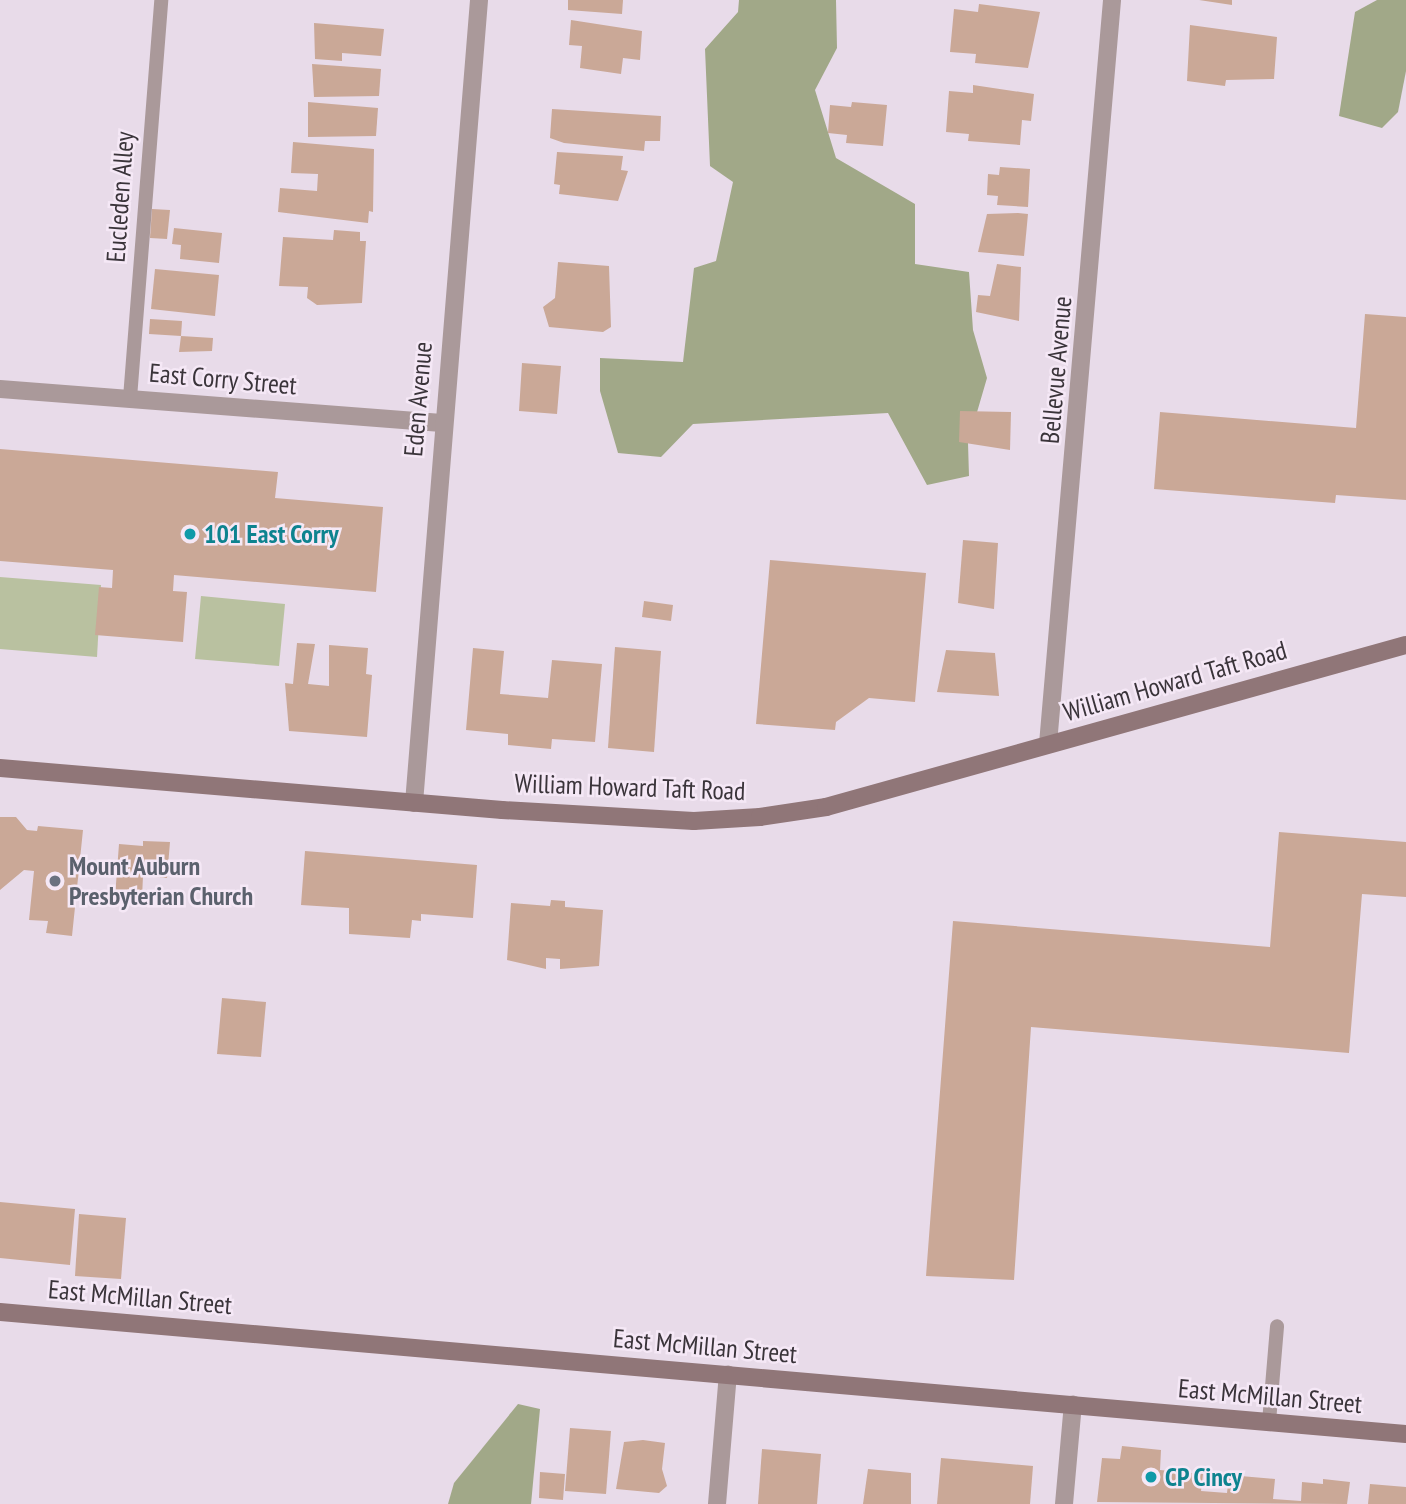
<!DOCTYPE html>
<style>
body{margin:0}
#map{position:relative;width:1406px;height:1504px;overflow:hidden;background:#e8dbe9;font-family:"PT Sans Narrow",sans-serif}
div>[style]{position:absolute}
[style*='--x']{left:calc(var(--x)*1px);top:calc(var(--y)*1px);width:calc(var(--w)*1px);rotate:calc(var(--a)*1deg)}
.green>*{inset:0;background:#b9c1a0}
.forest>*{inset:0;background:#a1a888}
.building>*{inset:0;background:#caa897}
.service>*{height:14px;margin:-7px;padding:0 7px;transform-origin:7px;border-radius:7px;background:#aa999a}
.minor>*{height:18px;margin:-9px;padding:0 9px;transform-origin:9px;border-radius:9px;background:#aa999a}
.secondary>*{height:18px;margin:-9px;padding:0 9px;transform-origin:9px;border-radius:9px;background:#907678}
.dots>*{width:19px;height:19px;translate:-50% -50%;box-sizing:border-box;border:4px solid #f5e8f6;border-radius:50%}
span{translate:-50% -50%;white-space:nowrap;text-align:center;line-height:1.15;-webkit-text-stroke:5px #f5e8f6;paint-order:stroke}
.street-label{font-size:26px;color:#3a343a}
.culture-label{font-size:26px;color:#0d838f;font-weight:700}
.left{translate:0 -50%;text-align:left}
.worship-label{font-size:26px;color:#5b616d;font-weight:700}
</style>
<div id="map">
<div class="green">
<i style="clip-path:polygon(0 577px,101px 585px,97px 657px,0 649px)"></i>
<i style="clip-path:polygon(201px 596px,285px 604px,279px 666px,195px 659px)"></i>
</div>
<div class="forest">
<i style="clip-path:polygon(739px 0,836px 0,837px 48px,815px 90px,836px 158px,915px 204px,915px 264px,969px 272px,973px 330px,987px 378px,968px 443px,969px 476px,927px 485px,888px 413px,693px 424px,661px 457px,618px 453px,600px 391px,600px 358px,683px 362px,694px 268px,716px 261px,733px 182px,710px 166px,705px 49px,738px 12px)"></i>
<i style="clip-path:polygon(1377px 0,1406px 0,1406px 71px,1398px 112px,1382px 128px,1339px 116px,1355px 12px)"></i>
<i style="clip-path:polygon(518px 1404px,540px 1409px,531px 1504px,448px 1504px,454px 1483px)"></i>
</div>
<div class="building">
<i style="clip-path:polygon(568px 0,623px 0,622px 14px,568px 10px)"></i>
<i style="clip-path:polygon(1199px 0,1232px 0,1232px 5px)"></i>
<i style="clip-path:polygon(979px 4px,1040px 12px,1028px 68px,975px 63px,976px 54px,950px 52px,954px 9px,978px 12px)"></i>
<i style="clip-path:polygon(571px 20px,642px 31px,640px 60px,623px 58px,621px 74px,580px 68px,582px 46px,569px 45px)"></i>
<i style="clip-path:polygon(314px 23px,384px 29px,381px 56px,342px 53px,342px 61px,315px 59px)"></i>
<i style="clip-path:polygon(1190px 25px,1277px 37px,1274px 79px,1226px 80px,1225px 86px,1187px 81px)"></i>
<i style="clip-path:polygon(312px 64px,381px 69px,379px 96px,314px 97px)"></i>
<i style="clip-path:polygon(973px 85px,1034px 94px,1031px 121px,1022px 120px,1020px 145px,968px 141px,969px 134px,946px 132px,949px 91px,973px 93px)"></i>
<i style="clip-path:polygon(308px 102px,378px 108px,376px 136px,308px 137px)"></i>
<i style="clip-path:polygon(852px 102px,887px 105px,883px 146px,846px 143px,847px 135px,828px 133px,830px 105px,851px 107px)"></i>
<i style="clip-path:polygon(552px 109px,661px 116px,660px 141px,645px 141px,644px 151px,564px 143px,550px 138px)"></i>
<i style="clip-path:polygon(293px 142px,374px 149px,373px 212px,369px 211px,368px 223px,278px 212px,280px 188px,317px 191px,318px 174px,291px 173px)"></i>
<i style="clip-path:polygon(557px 152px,623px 156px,621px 170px,628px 171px,618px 201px,559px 194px,560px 185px,554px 184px)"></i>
<i style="clip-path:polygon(1000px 167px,1030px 169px,1028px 207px,997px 205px,998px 196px,987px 195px,988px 174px,999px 175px)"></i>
<i style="clip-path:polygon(152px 209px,170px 210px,167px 239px,150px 238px)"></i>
<i style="clip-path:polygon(1018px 213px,1028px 214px,1024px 256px,978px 252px,987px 214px)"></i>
<i style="clip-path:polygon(174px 228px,222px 233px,219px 263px,180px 259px,181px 245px,172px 244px)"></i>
<i style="clip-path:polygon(334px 230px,360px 232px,360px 241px,366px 241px,362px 303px,317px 305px,307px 298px,308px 287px,279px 286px,283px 237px,333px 240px)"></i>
<i style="clip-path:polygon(558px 262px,609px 266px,611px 327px,603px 332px,549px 327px,543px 307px,555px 298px)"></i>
<i style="clip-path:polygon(997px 264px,1021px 267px,1019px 321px,976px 312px,978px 295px,990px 296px)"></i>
<i style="clip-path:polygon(155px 269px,219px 275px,215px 316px,151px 309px)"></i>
<i style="clip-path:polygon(1365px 314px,1406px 317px,1406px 500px,1336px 495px,1335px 503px,1154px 489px,1160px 412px,1356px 428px)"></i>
<i style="clip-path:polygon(150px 319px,182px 321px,181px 336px,149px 334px)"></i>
<i style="clip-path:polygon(181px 336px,213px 338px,212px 351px,179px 352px)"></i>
<i style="clip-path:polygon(522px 363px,561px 366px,557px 414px,519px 411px)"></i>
<i style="clip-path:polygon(960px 411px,1011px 412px,1010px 450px,959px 442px)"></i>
<i style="clip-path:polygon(0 449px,278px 472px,275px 498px,383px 507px,376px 592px,174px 575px,173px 591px,187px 592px,183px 642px,95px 635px,99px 587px,112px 588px,113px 570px,0 561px)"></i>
<i style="clip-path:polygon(963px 540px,998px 543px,994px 609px,958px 603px)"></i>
<i style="clip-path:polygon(770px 560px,926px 573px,915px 702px,869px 698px,836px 722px,835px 730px,756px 724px)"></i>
<i style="clip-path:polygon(644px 601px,673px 605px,671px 621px,642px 617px)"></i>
<i style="clip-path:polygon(297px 643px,315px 644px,308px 684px,329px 686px,329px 645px,368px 648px,366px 674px,372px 675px,367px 737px,289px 731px,285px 683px,293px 684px)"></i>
<i style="clip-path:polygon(615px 647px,661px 651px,654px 752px,608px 748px)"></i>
<i style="clip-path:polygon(473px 648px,504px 651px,500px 694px,548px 698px,552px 660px,602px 664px,595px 742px,552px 739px,551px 749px,508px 745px,508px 734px,466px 730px)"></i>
<i style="clip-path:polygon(946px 650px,995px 653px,999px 696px,937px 692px)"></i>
<i style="clip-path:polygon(0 817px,16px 817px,27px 830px,37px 831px,38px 826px,83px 830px,72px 936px,46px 933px,48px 921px,29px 920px,34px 871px,24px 870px,0 890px)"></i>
<i style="clip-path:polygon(1279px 832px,1406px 842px,1406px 897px,1362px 894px,1349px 1053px,1031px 1027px,1014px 1280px,926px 1276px,953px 921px,1270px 947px)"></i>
<i style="clip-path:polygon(143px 841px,170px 842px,167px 878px,143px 876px,142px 898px,115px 897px,119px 844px,143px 846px)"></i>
<i style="clip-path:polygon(305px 851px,477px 865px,473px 918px,421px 914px,421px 921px,412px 920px,410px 938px,349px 934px,349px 908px,301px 905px)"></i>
<i style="clip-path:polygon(551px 900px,565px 901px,565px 907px,603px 910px,599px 966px,560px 969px,560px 959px,546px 958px,546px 969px,507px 960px,511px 903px,550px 906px)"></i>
<i style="clip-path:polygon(222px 998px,266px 1002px,261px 1057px,217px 1054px)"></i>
<i style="clip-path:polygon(0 1202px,75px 1209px,70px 1265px,0 1258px)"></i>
<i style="clip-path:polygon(79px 1214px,126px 1218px,121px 1279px,75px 1276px)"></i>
<i style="clip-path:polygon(570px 1428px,611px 1431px,606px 1494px,565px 1491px)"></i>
<i style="clip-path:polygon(643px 1440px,665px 1443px,662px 1469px,667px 1486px,659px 1493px,616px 1489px,624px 1442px)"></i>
<i style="clip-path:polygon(1122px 1446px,1161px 1450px,1160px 1470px,1203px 1474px,1201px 1491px,1227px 1493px,1229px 1475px,1275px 1479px,1273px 1499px,1301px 1501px,1302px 1482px,1323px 1484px,1323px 1479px,1350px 1482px,1347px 1504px,1097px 1502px,1102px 1458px,1120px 1459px)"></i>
<i style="clip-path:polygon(762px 1449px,821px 1454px,817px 1504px,758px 1504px)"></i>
<i style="clip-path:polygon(941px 1458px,1033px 1466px,1030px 1504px,937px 1504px)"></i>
<i style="clip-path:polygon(868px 1469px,911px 1473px,911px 1504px,863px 1504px)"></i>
<i style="clip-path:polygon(540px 1472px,565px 1474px,563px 1500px,539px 1498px)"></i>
<i style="clip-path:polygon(1370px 1484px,1406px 1487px,1406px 1504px,1368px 1504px)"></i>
</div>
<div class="service">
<i style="--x:130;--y:398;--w:399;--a:-85.5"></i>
<i style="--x:1269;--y:1422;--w:96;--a:-85.2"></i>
</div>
<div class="minor">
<i style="--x:0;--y:389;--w:443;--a:4.4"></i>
<i style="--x:1048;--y:744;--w:747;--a:-85.08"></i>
<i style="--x:414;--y:803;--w:806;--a:-85.37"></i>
<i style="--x:717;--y:1504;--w:130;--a:-85.2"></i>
<i style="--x:1064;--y:1504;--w:100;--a:-84.9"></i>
</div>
<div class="secondary">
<i style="--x:0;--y:768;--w:504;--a:4.78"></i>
<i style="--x:502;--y:810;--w:192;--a:3.3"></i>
<i style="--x:694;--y:821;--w:66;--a:-3.5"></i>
<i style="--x:760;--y:817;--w:67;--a:-8.6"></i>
<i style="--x:826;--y:807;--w:602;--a:-15.61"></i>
<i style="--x:0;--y:1312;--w:1411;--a:4.96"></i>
</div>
<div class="dots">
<i style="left:190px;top:534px;background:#0f9aa8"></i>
<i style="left:55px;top:881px;background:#6b7280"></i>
<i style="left:1151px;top:1477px;background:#0f9aa8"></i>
</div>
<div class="street-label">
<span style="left:120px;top:197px;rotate:-86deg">Eucleden Alley</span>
<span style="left:1056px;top:370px;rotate:-85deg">Bellevue Avenue</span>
<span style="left:223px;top:379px;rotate:5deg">East Corry Street</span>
<span style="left:418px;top:399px;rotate:-85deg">Eden Avenue</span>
<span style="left:1175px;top:681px;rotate:-16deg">William Howard Taft Road</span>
<span style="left:630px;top:787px;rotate:2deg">William Howard Taft Road</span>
<span style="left:140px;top:1297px;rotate:5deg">East McMillan Street</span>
<span style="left:705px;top:1346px;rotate:5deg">East McMillan Street</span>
<span style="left:1270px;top:1396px;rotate:5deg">East McMillan Street</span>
</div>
<div class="culture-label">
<span class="left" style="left:204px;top:534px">101 East Corry</span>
<span class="left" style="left:1165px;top:1477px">CP Cincy</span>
</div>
<div class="worship-label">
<span class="left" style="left:69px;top:881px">Mount Auburn<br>Presbyterian Church</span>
</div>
</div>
